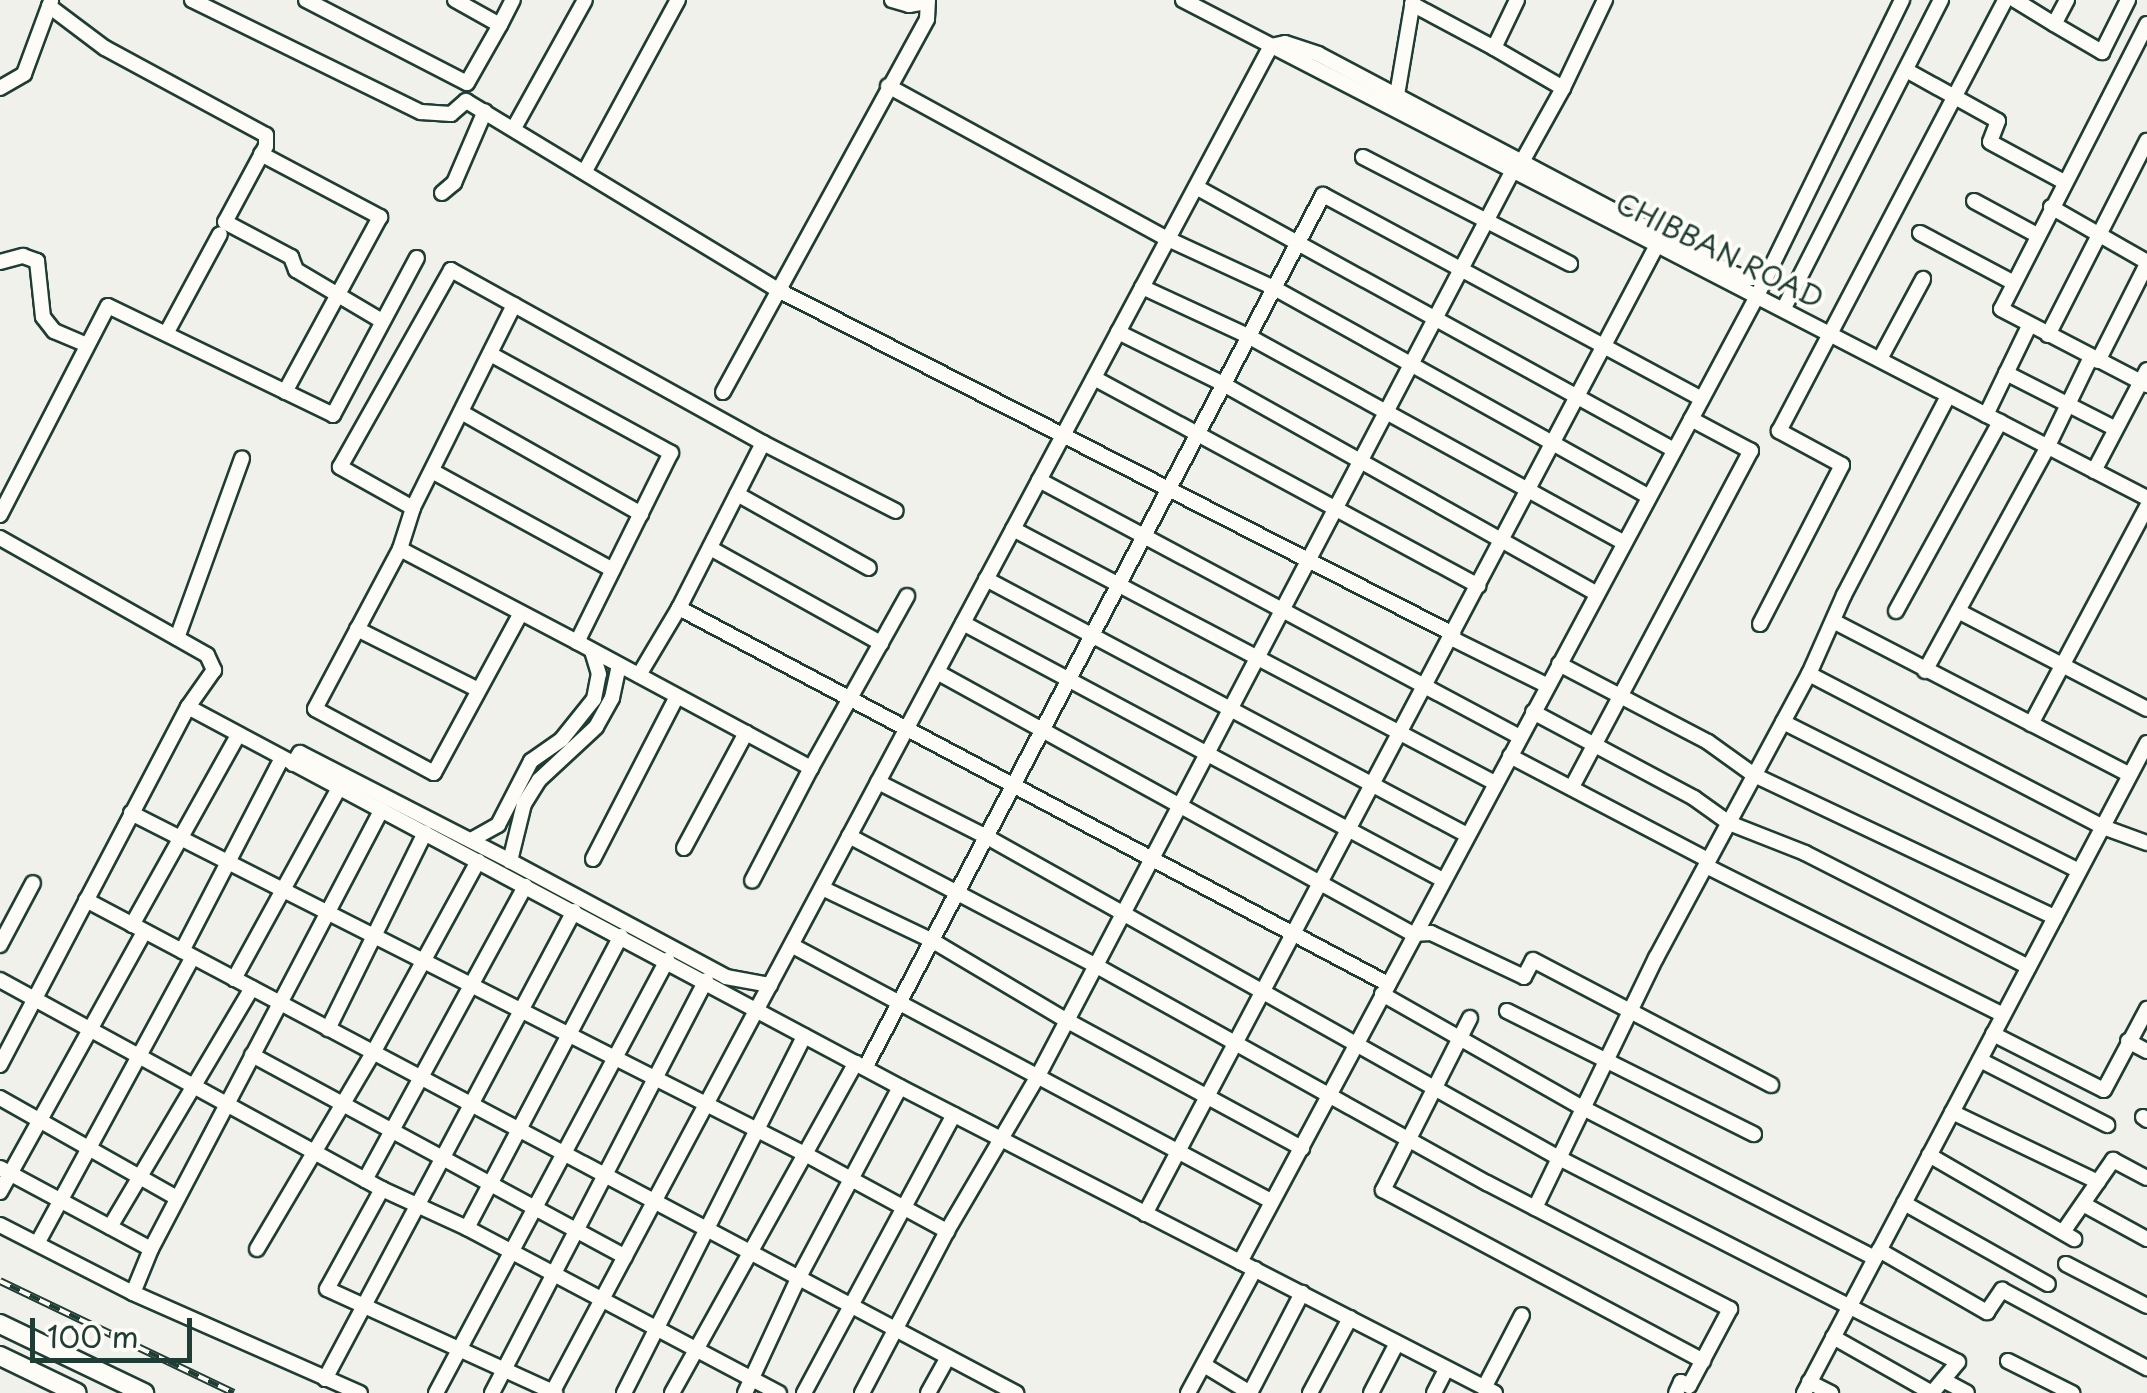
<!DOCTYPE html>
<style>
body{margin:0}
#map{position:relative;width:2147px;height:1393px;overflow:hidden;background:#f0f1eb;font-family:"Playpen Sans",sans-serif}
div>[style]{position:absolute}
[style*='--x']{left:calc(var(--x)*1px);top:calc(var(--y)*1px);width:calc(var(--w)*1px);rotate:calc(var(--a)*1deg)}
.roads{filter:drop-shadow(2px 0 #1f3d34) drop-shadow(-2px 0 #1f3d34) drop-shadow(0 2px #1f3d34) drop-shadow(0 -2px #1f3d34)}
.minor>*{height:14px;margin:-7px;padding:0 7px;transform-origin:7px;border-radius:7px;background:#fdfcf7}
.major>*{height:18px;margin:-9px;padding:0 9px;transform-origin:9px;border-radius:9px;background:#fdfcf7}
.rail>*{height:8px;margin-top:-4px;transform-origin:0;background:repeating-linear-gradient(90deg,#fdfcf7 0 11px,#1f3d34 0 22px);box-sizing:border-box;border-block:2px solid #1f3d34}
span{translate:-50% -50%;white-space:nowrap;text-align:center;line-height:1.15;-webkit-text-stroke:8px #fdfcf7;paint-order:stroke}
.street-label{font-size:28px;color:#1f3d34}
.scale{position:absolute;left:30px;top:1318px;width:162px;height:45px;box-sizing:border-box;border:5px solid #1f3d34;border-top:0;padding-left:12px;font-size:30px;line-height:35px;white-space:nowrap;color:#1f3d34;-webkit-text-stroke:8px #fdfcf7;paint-order:stroke}
</style>
<div id="map">
<div class="roads">
<div class="minor">
<i style="--x:192;--y:0;--w:255;--a:26.1"></i>
<i style="--x:421;--y:112;--w:30;--a:4"></i>
<i style="--x:451;--y:114;--w:20;--a:-41"></i>
<i style="--x:466;--y:101;--w:365;--a:31.2"></i>
<i style="--x:778;--y:290;--w:758;--a:27"></i>
<i style="--x:306;--y:0;--w:181;--a:27.3"></i>
<i style="--x:467;--y:83;--w:67;--a:-60.4"></i>
<i style="--x:455;--y:0;--w:51;--a:29.1"></i>
<i style="--x:500;--y:25;--w:28;--a:-63"></i>
<i style="--x:892;--y:0;--w:18;--a:16"></i>
<i style="--x:909;--y:5;--w:17;--a:-10"></i>
<i style="--x:1183;--y:0;--w:1085;--a:27.32"></i>
<i style="--x:2015;--y:0;--w:46;--a:31.6"></i>
<i style="--x:2067;--y:0;--w:27;--a:118"></i>
<i style="--x:2054;--y:24;--w:56;--a:30.3"></i>
<i style="--x:2102;--y:52;--w:58;--a:-63.4"></i>
<i style="--x:1412;--y:4;--w:93;--a:28.2"></i>
<i style="--x:1494;--y:48;--w:53;--a:-64.4"></i>
<i style="--x:49;--y:6;--w:70;--a:36.9"></i>
<i style="--x:105;--y:48;--w:183;--a:28.4"></i>
<i style="--x:266;--y:135;--w:11;--a:90"></i>
<i style="--x:266;--y:146;--w:86;--a:118.3"></i>
<i style="--x:225;--y:222;--w:75;--a:27.9"></i>
<i style="--x:291;--y:257;--w:14;--a:69"></i>
<i style="--x:296;--y:270;--w:100;--a:30.7"></i>
<i style="--x:2147;--y:24;--w:320;--a:117.1"></i>
<i style="--x:2001;--y:309;--w:165;--a:27.5"></i>
<i style="--x:1271;--y:46;--w:14;--a:-12"></i>
<i style="--x:1285;--y:43;--w:35;--a:18"></i>
<i style="--x:1318;--y:54;--w:463;--a:27.9"></i>
<i style="--x:1727;--y:271;--w:19;--a:21"></i>
<i style="--x:1745;--y:278;--w:21;--a:0"></i>
<i style="--x:1494;--y:48;--w:80;--a:30.1"></i>
<i style="--x:1906;--y:70;--w:105;--a:29"></i>
<i style="--x:1998;--y:121;--w:22;--a:111"></i>
<i style="--x:1990;--y:142;--w:84;--a:28.4"></i>
<i style="--x:888;--y:86;--w:319;--a:28.7"></i>
<i style="--x:1168;--y:239;--w:117;--a:24.8"></i>
<i style="--x:1274;--y:288;--w:429;--a:29.1"></i>
<i style="--x:0;--y:88;--w:28;--a:-30"></i>
<i style="--x:24;--y:74;--w:78;--a:-69.7"></i>
<i style="--x:1397;--y:95;--w:96;--a:-80.4"></i>
<i style="--x:514;--y:128;--w:146;--a:-61"></i>
<i style="--x:261;--y:154;--w:135;--a:27.9"></i>
<i style="--x:380;--y:217;--w:199;--a:118.5"></i>
<i style="--x:1363;--y:157;--w:233;--a:27.3"></i>
<i style="--x:585;--y:171;--w:195;--a:-61.5"></i>
<i style="--x:1196;--y:187;--w:546;--a:28.82"></i>
<i style="--x:442;--y:193;--w:16;--a:-40"></i>
<i style="--x:454;--y:183;--w:78;--a:-66.7"></i>
<i style="--x:1974;--y:201;--w:72;--a:28.4"></i>
<i style="--x:2051;--y:207;--w:111;--a:29.8"></i>
<i style="--x:1920;--y:233;--w:106;--a:28"></i>
<i style="--x:0;--y:262;--w:24;--a:-15"></i>
<i style="--x:23;--y:256;--w:15;--a:20"></i>
<i style="--x:37;--y:261;--w:56;--a:83.9"></i>
<i style="--x:43;--y:317;--w:18;--a:52"></i>
<i style="--x:54;--y:331;--w:33;--a:23"></i>
<i style="--x:1142;--y:287;--w:117;--a:24.8"></i>
<i style="--x:1248;--y:336;--w:429;--a:28.8"></i>
<i style="--x:514;--y:305;--w:227;--a:116.5"></i>
<i style="--x:413;--y:508;--w:84;--a:-150.7"></i>
<i style="--x:340;--y:467;--w:226;--a:-60.6"></i>
<i style="--x:451;--y:270;--w:357;--a:29"></i>
<i style="--x:763;--y:443;--w:185;--a:117"></i>
<i style="--x:679;--y:608;--w:803;--a:27.94"></i>
<i style="--x:1784;--y:308;--w:346;--a:-63"></i>
<i style="--x:167;--y:332;--w:111;--a:-61.6"></i>
<i style="--x:1118;--y:332;--w:117;--a:26.3"></i>
<i style="--x:1223;--y:384;--w:429;--a:29.3"></i>
<i style="--x:2048;--y:335;--w:218;--a:-63"></i>
<i style="--x:1880;--y:359;--w:91;--a:-61.7"></i>
<i style="--x:2098;--y:361;--w:109;--a:-63.2"></i>
<i style="--x:2006;--y:373;--w:123;--a:27"></i>
<i style="--x:1094;--y:378;--w:437;--a:28.4"></i>
<i style="--x:723;--y:392;--w:425;--a:-61.3"></i>
<i style="--x:927;--y:19;--w:19;--a:-87"></i>
<i style="--x:461;--y:412;--w:207;--a:29.5"></i>
<i style="--x:1986;--y:415;--w:99;--a:-64.2"></i>
<i style="--x:763;--y:443;--w:149;--a:27.1"></i>
<i style="--x:432;--y:471;--w:206;--a:28.7"></i>
<i style="--x:2094;--y:471;--w:114;--a:-62.3"></i>
<i style="--x:1039;--y:480;--w:545;--a:28.12"></i>
<i style="--x:737;--y:494;--w:151;--a:29.3"></i>
<i style="--x:413;--y:508;--w:43;--a:107.6"></i>
<i style="--x:400;--y:549;--w:200;--a:27.7"></i>
<i style="--x:577;--y:642;--w:211;--a:-63.6"></i>
<i style="--x:671;--y:453;--w:206;--a:-151.3"></i>
<i style="--x:0;--y:515;--w:235;--a:-62.7"></i>
<i style="--x:108;--y:306;--w:250;--a:25.8"></i>
<i style="--x:333;--y:415;--w:178;--a:-61.9"></i>
<i style="--x:1013;--y:529;--w:545;--a:27.79"></i>
<i style="--x:0;--y:538;--w:238;--a:29.5"></i>
<i style="--x:207;--y:655;--w:17;--a:65"></i>
<i style="--x:214;--y:670;--w:45;--a:125.1"></i>
<i style="--x:710;--y:548;--w:196;--a:29.1"></i>
<i style="--x:400;--y:549;--w:181;--a:118"></i>
<i style="--x:315;--y:709;--w:135;--a:28.3"></i>
<i style="--x:434;--y:773;--w:182;--a:-61.5"></i>
<i style="--x:986;--y:579;--w:545;--a:28.02"></i>
<i style="--x:1896;--y:611;--w:216;--a:-61.2"></i>
<i style="--x:1958;--y:611;--w:213;--a:27.4"></i>
<i style="--x:1835;--y:622;--w:332;--a:27.4"></i>
<i style="--x:963;--y:623;--w:544;--a:28.17"></i>
<i style="--x:1760;--y:624;--w:179;--a:-62.7"></i>
<i style="--x:1842;--y:465;--w:72;--a:-151.6"></i>
<i style="--x:1779;--y:431;--w:487;--a:-62.3"></i>
<i style="--x:357;--y:629;--w:136;--a:26.6"></i>
<i style="--x:177;--y:638;--w:191;--a:-70.1"></i>
<i style="--x:1451;--y:638;--w:108;--a:26.3"></i>
<i style="--x:577;--y:642;--w:266;--a:28.3"></i>
<i style="--x:811;--y:768;--w:127;--a:117.6"></i>
<i style="--x:1559;--y:664;--w:168;--a:27.6"></i>
<i style="--x:1708;--y:742;--w:57;--a:35.7"></i>
<i style="--x:1754;--y:775;--w:333;--a:25.3"></i>
<i style="--x:619;--y:665;--w:34;--a:102"></i>
<i style="--x:612;--y:698;--w:33;--a:119"></i>
<i style="--x:596;--y:727;--w:78;--a:137.1"></i>
<i style="--x:539;--y:780;--w:28;--a:122"></i>
<i style="--x:524;--y:804;--w:59;--a:103.8"></i>
<i style="--x:510;--y:861;--w:245;--a:28.2"></i>
<i style="--x:726;--y:977;--w:45;--a:10.3"></i>
<i style="--x:1925;--y:671;--w:254;--a:-61.3"></i>
<i style="--x:2047;--y:448;--w:101;--a:-64.2"></i>
<i style="--x:937;--y:672;--w:543;--a:28.83"></i>
<i style="--x:1413;--y:934;--w:18;--a:-3"></i>
<i style="--x:1431;--y:933;--w:103;--a:25.3"></i>
<i style="--x:1524;--y:977;--w:19;--a:-62"></i>
<i style="--x:1533;--y:960;--w:269;--a:27.7"></i>
<i style="--x:1809;--y:674;--w:331;--a:27.5"></i>
<i style="--x:2103;--y:827;--w:47;--a:20"></i>
<i style="--x:639;--y:675;--w:78;--a:-59.2"></i>
<i style="--x:1533;--y:712;--w:183;--a:28.1"></i>
<i style="--x:1694;--y:798;--w:43;--a:35.5"></i>
<i style="--x:1729;--y:823;--w:82;--a:21.5"></i>
<i style="--x:1805;--y:853;--w:251;--a:27"></i>
<i style="--x:1783;--y:722;--w:331;--a:26.7"></i>
<i style="--x:2031;--y:724;--w:246;--a:-61.9"></i>
<i style="--x:1510;--y:756;--w:224;--a:27.7"></i>
<i style="--x:293;--y:764;--w:13;--a:-58"></i>
<i style="--x:300;--y:753;--w:236;--a:27.2"></i>
<i style="--x:811;--y:768;--w:197;--a:-60.8"></i>
<i style="--x:878;--y:782;--w:122;--a:26.8"></i>
<i style="--x:987;--y:837;--w:656;--a:29.3"></i>
<i style="--x:1559;--y:1158;--w:448;--a:27.1"></i>
<i style="--x:1958;--y:1362;--w:40;--a:130"></i>
<i style="--x:1572;--y:787;--w:381;--a:-62"></i>
<i style="--x:1751;--y:451;--w:68;--a:-151.9"></i>
<i style="--x:131;--y:813;--w:755;--a:26.84"></i>
<i style="--x:805;--y:1154;--w:162;--a:28.5"></i>
<i style="--x:849;--y:836;--w:278;--a:27.7"></i>
<i style="--x:1095;--y:965;--w:449;--a:29.1"></i>
<i style="--x:1487;--y:1183;--w:274;--a:27.4"></i>
<i style="--x:1730;--y:1309;--w:87;--a:118"></i>
<i style="--x:1689;--y:1386;--w:9;--a:-153"></i>
<i style="--x:1681;--y:1382;--w:12;--a:114"></i>
<i style="--x:471;--y:840;--w:31;--a:-29"></i>
<i style="--x:498;--y:825;--w:72;--a:-62.7"></i>
<i style="--x:531;--y:761;--w:38;--a:-35"></i>
<i style="--x:562;--y:739;--w:51;--a:-51.3"></i>
<i style="--x:594;--y:699;--w:25;--a:-79"></i>
<i style="--x:599;--y:674;--w:24;--a:-107"></i>
<i style="--x:684;--y:848;--w:131;--a:-61.7"></i>
<i style="--x:593;--y:859;--w:183;--a:-62.7"></i>
<i style="--x:1706;--y:866;--w:332;--a:26.6"></i>
<i style="--x:822;--y:888;--w:123;--a:25.5"></i>
<i style="--x:933;--y:941;--w:152;--a:30.8"></i>
<i style="--x:1064;--y:1019;--w:271;--a:28.5"></i>
<i style="--x:86;--y:900;--w:1053;--a:27.93"></i>
<i style="--x:132;--y:925;--w:218;--a:-60.8"></i>
<i style="--x:0;--y:945;--w:70;--a:-62"></i>
<i style="--x:793;--y:946;--w:542;--a:28.08"></i>
<i style="--x:182;--y:951;--w:217;--a:-62.6"></i>
<i style="--x:234;--y:979;--w:218;--a:-61.2"></i>
<i style="--x:0;--y:980;--w:435;--a:28.7"></i>
<i style="--x:382;--y:1189;--w:94;--a:24.6"></i>
<i style="--x:467;--y:1228;--w:353;--a:27.9"></i>
<i style="--x:1382;--y:994;--w:231;--a:29.6"></i>
<i style="--x:1583;--y:1108;--w:328;--a:27.2"></i>
<i style="--x:1507;--y:1011;--w:276;--a:26.5"></i>
<i style="--x:1470;--y:1018;--w:193;--a:116.8"></i>
<i style="--x:1383;--y:1190;--w:363;--a:28.1"></i>
<i style="--x:328;--y:1029;--w:219;--a:-63.7"></i>
<i style="--x:1993;--y:1034;--w:124;--a:26.8"></i>
<i style="--x:2104;--y:1090;--w:92;--a:-62"></i>
<i style="--x:2128;--y:1041;--w:21;--a:28"></i>
<i style="--x:252;--y:1055;--w:424;--a:28.4"></i>
<i style="--x:1980;--y:1060;--w:143;--a:27.1"></i>
<i style="--x:0;--y:1065;--w:404;--a:-62.3"></i>
<i style="--x:188;--y:707;--w:807;--a:28.09"></i>
<i style="--x:900;--y:1087;--w:669;--a:27.22"></i>
<i style="--x:865;--y:1068;--w:986;--a:-62.32"></i>
<i style="--x:1323;--y:195;--w:430;--a:28.3"></i>
<i style="--x:0;--y:1098;--w:203;--a:29.5"></i>
<i style="--x:1952;--y:1112;--w:162;--a:25.6"></i>
<i style="--x:2143;--y:1117;--w:5;--a:37"></i>
<i style="--x:1929;--y:1155;--w:168;--a:30.1"></i>
<i style="--x:0;--y:1168;--w:171;--a:28.2"></i>
<i style="--x:151;--y:1249;--w:496;--a:-62.3"></i>
<i style="--x:365;--y:1180;--w:335;--a:-61.4"></i>
<i style="--x:382;--y:1189;--w:114;--a:118.8"></i>
<i style="--x:327;--y:1289;--w:251;--a:24.5"></i>
<i style="--x:0;--y:1192;--w:297;--a:-61"></i>
<i style="--x:1904;--y:1203;--w:165;--a:29.4"></i>
<i style="--x:2083;--y:1204;--w:73;--a:28.7"></i>
<i style="--x:1535;--y:1208;--w:278;--a:-64.2"></i>
<i style="--x:1656;--y:958;--w:323;--a:-61.7"></i>
<i style="--x:1809;--y:674;--w:86;--a:-66.1"></i>
<i style="--x:1844;--y:595;--w:225;--a:-62.4"></i>
<i style="--x:1145;--y:1214;--w:1094;--a:-62.15"></i>
<i style="--x:0;--y:1225;--w:149;--a:27.1"></i>
<i style="--x:133;--y:1293;--w:248;--a:23.8"></i>
<i style="--x:110;--y:1227;--w:278;--a:-59.3"></i>
<i style="--x:467;--y:1228;--w:330;--a:-62.2"></i>
<i style="--x:2063;--y:1232;--w:88;--a:-55.2"></i>
<i style="--x:2113;--y:1160;--w:38;--a:28"></i>
<i style="--x:38;--y:1242;--w:324;--a:-61.5"></i>
<i style="--x:257;--y:1249;--w:228;--a:-59.4"></i>
<i style="--x:373;--y:1053;--w:219;--a:-61.3"></i>
<i style="--x:1879;--y:1250;--w:125;--a:29.9"></i>
<i style="--x:1987;--y:1312;--w:27;--a:-56"></i>
<i style="--x:2002;--y:1290;--w:165;--a:28.3"></i>
<i style="--x:1240;--y:1262;--w:1096;--a:-61.84"></i>
<i style="--x:1757;--y:296;--w:330;--a:-63.9"></i>
<i style="--x:2066;--y:1264;--w:91;--a:27.4"></i>
<i style="--x:133;--y:1293;--w:48;--a:-67.8"></i>
<i style="--x:1833;--y:1337;--w:114;--a:29.5"></i>
<i style="--x:2008;--y:1361;--w:72;--a:26.6"></i>
<i style="--x:1204;--y:1365;--w:54;--a:31.3"></i>
<i style="--x:325;--y:1379;--w:530;--a:-61.98"></i>
<i style="--x:1943;--y:1380;--w:27;--a:28"></i>
<i style="--x:1809;--y:1382;--w:25;--a:27"></i>
<i style="--x:1484;--y:1388;--w:82;--a:-62.5"></i>
<i style="--x:436;--y:1393;--w:491;--a:-61.9"></i>
<i style="--x:492;--y:1393;--w:465;--a:-62.6"></i>
<i style="--x:552;--y:1393;--w:1527;--a:-61.91"></i>
<i style="--x:624;--y:1393;--w:400;--a:-63.2"></i>
<i style="--x:672;--y:1393;--w:378;--a:-60.9"></i>
<i style="--x:745;--y:1393;--w:126;--a:-65.1"></i>
<i style="--x:798;--y:1279;--w:217;--a:-62"></i>
<i style="--x:804;--y:1393;--w:316;--a:-61.7"></i>
<i style="--x:862;--y:1393;--w:183;--a:-62.3"></i>
<i style="--x:947;--y:1231;--w:182;--a:-59.6"></i>
<i style="--x:1039;--y:1074;--w:1018;--a:-62.33"></i>
<i style="--x:1512;--y:172;--w:16;--a:-47"></i>
<i style="--x:1523;--y:160;--w:82;--a:-60.9"></i>
<i style="--x:1563;--y:88;--w:98;--a:-64.5"></i>
<i style="--x:928;--y:1393;--w:41;--a:-60.9"></i>
<i style="--x:1188;--y:1393;--w:141;--a:-61.6"></i>
<i style="--x:1250;--y:1393;--w:113;--a:-62.5"></i>
<i style="--x:1310;--y:1393;--w:85;--a:-61.9"></i>
<i style="--x:1371;--y:1393;--w:56;--a:-62.5"></i>
<i style="--x:1434;--y:1393;--w:27;--a:-63"></i>
<i style="--x:1804;--y:1393;--w:735;--a:-62.18"></i>
</div>
<div class="major">
<i style="--x:0;--y:1324;--w:160;--a:25.6"></i>
<i style="--x:0;--y:1356;--w:85;--a:25.7"></i>
</div>
</div>
<div class="rail">
<i style="--x:0;--y:1281;--w:259;--a:25.6"></i>
</div>
<div class="street-label">
<span style="left:1720px;top:250px;rotate:26deg">CHIBBAN ROAD</span>
</div>
<div class="scale">100 m</div>
</div>
